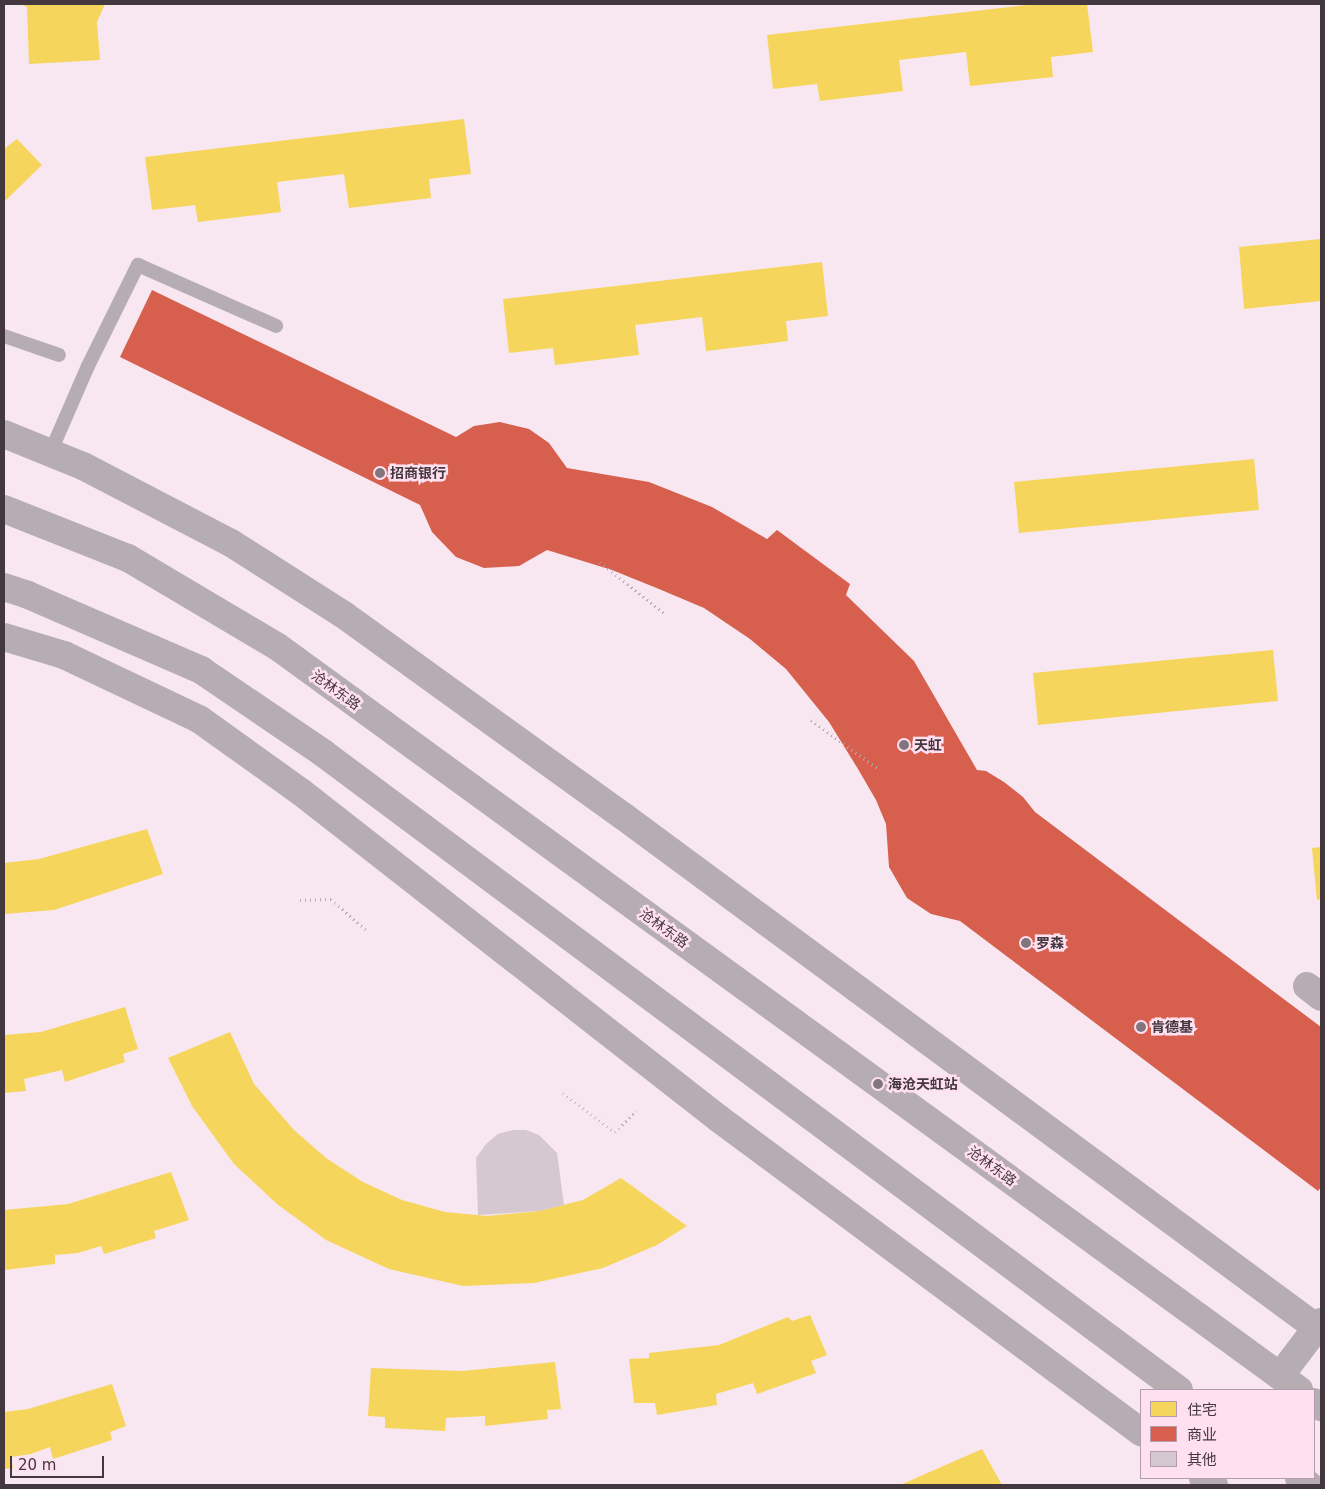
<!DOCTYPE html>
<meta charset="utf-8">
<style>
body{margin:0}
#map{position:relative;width:1325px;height:1489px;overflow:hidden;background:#f8e7f0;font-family:"DejaVu Sans","Noto Sans SC",sans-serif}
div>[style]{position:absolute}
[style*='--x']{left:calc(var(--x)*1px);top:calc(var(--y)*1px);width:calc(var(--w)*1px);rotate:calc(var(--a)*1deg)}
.homes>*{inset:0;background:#f6d55c}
.shops>*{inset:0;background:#d6604d}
.building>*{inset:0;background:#d6c8d0}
.path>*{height:3px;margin-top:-1.5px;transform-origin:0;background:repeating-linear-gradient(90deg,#b6acb1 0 1px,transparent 0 5px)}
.service>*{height:14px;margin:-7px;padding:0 7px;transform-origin:7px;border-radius:7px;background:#b6adb2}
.minor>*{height:28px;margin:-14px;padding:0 14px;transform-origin:14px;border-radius:14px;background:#b6adb2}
.tertiary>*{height:28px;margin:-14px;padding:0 14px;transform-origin:14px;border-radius:14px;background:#b6adb2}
.dots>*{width:14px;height:14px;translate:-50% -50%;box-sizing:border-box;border:2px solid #ffe0f1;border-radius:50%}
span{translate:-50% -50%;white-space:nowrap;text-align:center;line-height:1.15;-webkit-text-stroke:5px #ffe0f1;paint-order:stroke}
.poi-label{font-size:14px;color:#44383f;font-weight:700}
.left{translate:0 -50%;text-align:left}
.street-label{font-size:14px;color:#44383f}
.frame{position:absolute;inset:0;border:5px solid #44383f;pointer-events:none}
.legend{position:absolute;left:1140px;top:1389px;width:175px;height:90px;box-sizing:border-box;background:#ffe0f1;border:1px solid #b49daa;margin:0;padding:6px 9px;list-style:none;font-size:15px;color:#44383f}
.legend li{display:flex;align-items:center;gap:10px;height:25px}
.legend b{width:25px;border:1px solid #b49daa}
.scale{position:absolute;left:10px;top:1456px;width:94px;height:22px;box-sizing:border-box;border:2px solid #44383f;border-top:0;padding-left:6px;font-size:15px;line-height:18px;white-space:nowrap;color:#44383f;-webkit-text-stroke:4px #ffe0f1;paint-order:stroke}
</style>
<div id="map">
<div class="homes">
<i style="clip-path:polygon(20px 4px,105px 4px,97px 22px,100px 60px,29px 64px,27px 7px)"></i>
<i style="clip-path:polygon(1036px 4px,1087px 4px,1093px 52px,1051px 57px,1053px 77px,970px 86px,966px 52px,899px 60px,903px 91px,820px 101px,817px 84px,773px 89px,767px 35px)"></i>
<i style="clip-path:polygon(464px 119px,471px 174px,429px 179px,431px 198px,349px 208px,344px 174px,277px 182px,281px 212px,198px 222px,195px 205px,152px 210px,145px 157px)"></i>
<i style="clip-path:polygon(17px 139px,42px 165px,4px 202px,4px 149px)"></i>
<i style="clip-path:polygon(1321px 239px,1321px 301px,1244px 309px,1239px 247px)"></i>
<i style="clip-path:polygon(822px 262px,828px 316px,786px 321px,788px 341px,706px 351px,702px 317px,635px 325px,639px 355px,555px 365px,553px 348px,509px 353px,503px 299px)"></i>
<i style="clip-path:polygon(1254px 459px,1259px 510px,1019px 533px,1014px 482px)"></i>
<i style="clip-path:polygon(1273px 650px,1278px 701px,1038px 725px,1033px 673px)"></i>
<i style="clip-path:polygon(147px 829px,163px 874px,54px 910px,4px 914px,4px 863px,39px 859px)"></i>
<i style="clip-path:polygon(1321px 847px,1321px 899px,1317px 900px,1312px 848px)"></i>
<i style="clip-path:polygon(125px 1007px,138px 1049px,123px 1054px,125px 1062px,65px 1082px,62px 1070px,24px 1079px,26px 1091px,4px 1093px,4px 1035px,41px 1032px)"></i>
<i style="clip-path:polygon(230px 1032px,254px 1084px,294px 1130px,326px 1158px,363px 1182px,402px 1200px,445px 1212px,487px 1216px,539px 1211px,583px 1200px,621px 1178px,687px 1226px,657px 1245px,603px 1268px,534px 1283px,463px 1286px,389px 1269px,326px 1240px,277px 1204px,234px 1164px,192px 1106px,168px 1058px)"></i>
<i style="clip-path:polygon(171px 1172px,189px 1220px,154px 1231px,156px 1238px,104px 1254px,101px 1246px,78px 1253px,55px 1255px,55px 1264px,4px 1270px,4px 1210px,68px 1204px)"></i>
<i style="clip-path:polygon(810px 1315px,827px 1355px,811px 1361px,816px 1373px,757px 1394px,753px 1383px,716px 1394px,717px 1405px,657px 1415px,655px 1403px,634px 1403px,629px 1359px,649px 1358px,649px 1353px,719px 1345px,788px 1317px,792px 1321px)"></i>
<i style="clip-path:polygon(555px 1362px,561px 1409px,547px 1410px,548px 1419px,485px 1426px,485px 1416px,446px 1418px,445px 1431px,385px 1428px,385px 1417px,368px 1416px,371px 1368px,462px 1371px)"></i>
<i style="clip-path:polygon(112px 1384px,126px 1426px,110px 1432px,112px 1440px,53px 1459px,50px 1447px,31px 1454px,11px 1457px,13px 1468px,4px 1469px,4px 1412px,28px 1409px)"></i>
<i style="clip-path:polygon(982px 1449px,1002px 1485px,900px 1485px)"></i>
</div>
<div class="shops">
<i style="clip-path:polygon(152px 290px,456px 437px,474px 426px,500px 422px,529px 429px,549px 443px,567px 468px,649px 482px,712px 507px,767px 539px,777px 530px,850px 584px,846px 595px,914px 661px,977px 770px,986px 771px,1004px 782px,1023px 797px,1035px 812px,1321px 1027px,1321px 1187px,1318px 1191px,960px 921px,931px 914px,907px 898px,889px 867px,886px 824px,876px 800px,858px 769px,829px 722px,786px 669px,750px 639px,704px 608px,659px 589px,612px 570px,547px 550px,519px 566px,484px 568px,456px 557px,432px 532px,420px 505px,120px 357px)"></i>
</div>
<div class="building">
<i style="clip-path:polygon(513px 1130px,526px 1130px,539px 1135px,557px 1153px,564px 1205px,539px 1211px,478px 1215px,476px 1158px,486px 1144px,498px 1134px)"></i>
</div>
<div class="path">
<i style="--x:600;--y:562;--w:83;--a:38.7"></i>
<i style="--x:811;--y:720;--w:82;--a:36"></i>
<i style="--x:300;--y:900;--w:31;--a:-2"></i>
<i style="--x:331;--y:899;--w:47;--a:41.5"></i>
<i style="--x:563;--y:1093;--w:65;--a:36.9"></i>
<i style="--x:615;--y:1132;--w:30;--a:-45"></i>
</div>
<div class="service">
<i style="--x:4;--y:336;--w:58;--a:19.1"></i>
<i style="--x:51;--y:451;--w:93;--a:-66.5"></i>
<i style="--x:88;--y:366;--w:113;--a:-63.7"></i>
<i style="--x:138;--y:265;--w:151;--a:23.8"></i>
</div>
<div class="minor">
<i style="--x:4;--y:434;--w:85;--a:22.1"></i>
<i style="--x:83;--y:466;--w:167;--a:27.5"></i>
<i style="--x:231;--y:543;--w:134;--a:32.5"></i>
<i style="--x:344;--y:615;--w:344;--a:35.8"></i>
<i style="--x:623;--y:816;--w:867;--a:36.42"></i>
<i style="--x:4;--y:637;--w:63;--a:16.7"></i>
<i style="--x:64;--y:655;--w:149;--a:25.4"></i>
<i style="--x:199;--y:719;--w:125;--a:35.6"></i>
<i style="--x:301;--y:792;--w:529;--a:38.02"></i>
<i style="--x:718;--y:1118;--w:527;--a:36.59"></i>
<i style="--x:1307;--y:986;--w:18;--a:38"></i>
<i style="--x:1280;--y:1376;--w:68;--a:-52.8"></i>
<i style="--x:1203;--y:1478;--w:13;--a:32"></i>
</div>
<div class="tertiary">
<i style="--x:4;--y:509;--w:133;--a:21.6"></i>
<i style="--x:128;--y:558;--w:174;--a:30.7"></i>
<i style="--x:278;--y:647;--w:1263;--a:36.04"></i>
<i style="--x:4;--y:587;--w:25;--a:18"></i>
<i style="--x:28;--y:595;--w:189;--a:23.4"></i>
<i style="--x:201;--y:670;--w:148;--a:34.2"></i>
<i style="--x:323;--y:753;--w:1067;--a:36.66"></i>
<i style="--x:1314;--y:1402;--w:9;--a:36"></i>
<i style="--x:1299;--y:1478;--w:12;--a:35"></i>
</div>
<div class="dots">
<i style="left:380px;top:473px;background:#83757d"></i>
<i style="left:904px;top:745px;background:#83757d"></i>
<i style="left:1026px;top:943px;background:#83757d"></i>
<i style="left:1141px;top:1027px;background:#83757d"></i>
<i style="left:878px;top:1084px;background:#83757d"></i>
</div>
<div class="poi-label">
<span class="left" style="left:390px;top:473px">招商银行</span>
<span class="left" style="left:914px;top:745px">天虹</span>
<span class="left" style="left:1036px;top:943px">罗森</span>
<span class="left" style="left:1151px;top:1027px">肯德基</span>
<span class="left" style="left:888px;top:1084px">海沧天虹站</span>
</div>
<div class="street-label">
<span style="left:336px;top:690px;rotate:36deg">沧林东路</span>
<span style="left:664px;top:928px;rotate:36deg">沧林东路</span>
<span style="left:992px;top:1166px;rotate:36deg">沧林东路</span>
</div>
<div class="frame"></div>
<ul class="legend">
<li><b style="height:14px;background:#f6d55c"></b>住宅</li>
<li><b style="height:14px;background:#d6604d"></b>商业</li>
<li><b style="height:14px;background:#d6c8d0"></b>其他</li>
</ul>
<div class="scale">20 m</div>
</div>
